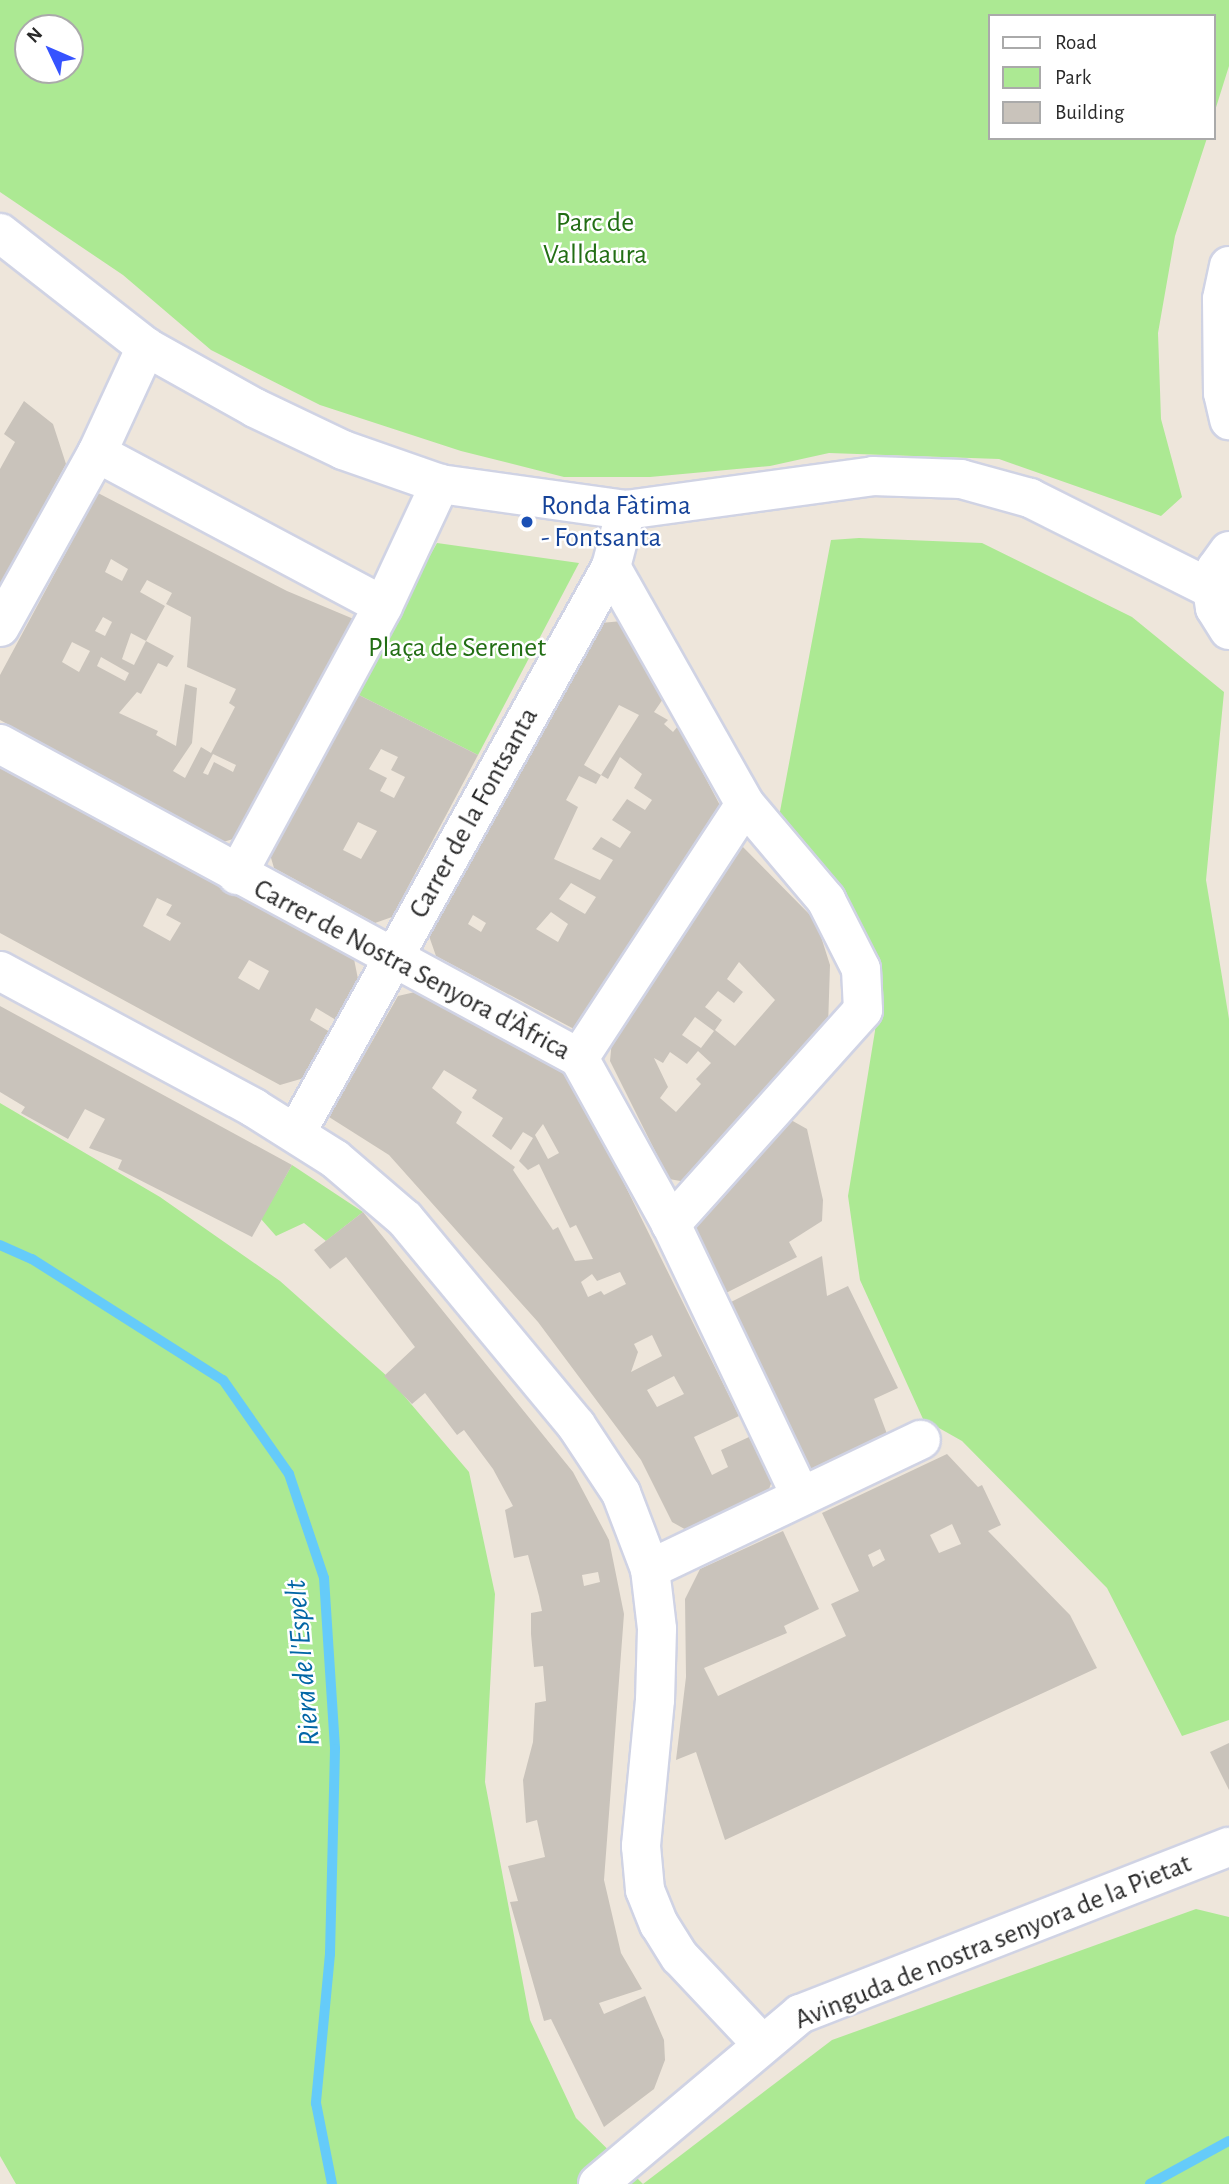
<!DOCTYPE html>
<meta charset="utf-8">
<style>
body{margin:0}
#map{position:relative;width:1229px;height:2184px;overflow:hidden;background:#eee6db;font-family:"Alegreya Sans",sans-serif}
div>[style]{position:absolute}
[style*='--x']{left:calc(var(--x)*1px);top:calc(var(--y)*1px);width:calc(var(--w)*1px);rotate:calc(var(--a)*1deg)}
.green>*{inset:0;background:#ace993}
.stream>*{height:10px;margin:-5px;padding:0 5px;transform-origin:5px;border-radius:5px;background:#65cbf9}
.building>*{inset:0;background:#c9c3bb}
.roads{filter:drop-shadow(2px 0 #d0d3e4) drop-shadow(-2px 0 #d0d3e4) drop-shadow(0 2px #d0d3e4) drop-shadow(0 -2px #d0d3e4)}
.minor>*{height:38px;margin:-19px;padding:0 19px;transform-origin:19px;border-radius:19px;background:#fff}
.dots>*{width:19px;height:19px;translate:-50% -50%;box-sizing:border-box;border:4px solid #fff;border-radius:50%}
span{translate:-50% -50%;white-space:nowrap;text-align:center;line-height:1.15;-webkit-text-stroke:5px #fff;paint-order:stroke}
.park-label{font-size:28px;color:#226e14}
.transit-label{font-size:28px;color:#164399}
.left{translate:0 -50%;text-align:left}
.street-label{font-size:28px;color:#2a2a2a}
.water-label{font-size:30px;color:#0266a6;font-style:italic}
.legend{position:absolute;left:988px;top:14px;width:228px;height:126px;box-sizing:border-box;background:#fff;border:2px solid #aaa;margin:0;padding:9px 12px;list-style:none;font-size:21px;color:#2a2a2a}
.legend li{display:flex;align-items:center;gap:14px;height:35px}
.legend b{width:35px;border:2px solid #aaa}
.north{position:absolute;left:14px;top:14px;width:70px;height:70px;box-sizing:border-box;background:#fff;border:2px solid #aaa;border-radius:50%;rotate:314deg;font-size:19px;font-weight:700;line-height:28px;text-align:center;color:#2a2a2a}
.north::after{content:'';display:block;margin:auto;width:24px;height:32px;background:#3653ff;clip-path:polygon(50% 0,100% 100%,50% 72%,0 100%)}
</style>
<div id="map">
<div class="green">
<i style="clip-path:polygon(evenodd,0 0,1229px 0,1229px 66px,1213px 117px,1213px 16px,989px 16px,989px 138px,1207px 138px,1175px 236px,1158px 333px,1161px 419px,1182px 497px,1161px 516px,999px 459px,829px 453px,770px 466px,650px 477px,564px 477px,461px 451px,320px 405px,211px 350px,123px 275px,0 192px,0 0,28px 28px,70px 28px,70px 70px,28px 70px,28px 28px)"></i>
<i style="clip-path:polygon(859px 538px,982px 543px,1132px 617px,1224px 692px,1206px 880px,1229px 1019px,1229px 1720px,1182px 1736px,1107px 1588px,962px 1441px,923px 1419px,860px 1280px,848px 1196px,875px 1031px,879px 979px,778px 822px,831px 540px)"></i>
<i style="clip-path:polygon(437px 543px,579px 563px,478px 755px,353px 692px)"></i>
<i style="clip-path:polygon(0 1103px,160px 1197px,280px 1281px,388px 1377px,469px 1472px,495px 1594px,485px 1782px,530px 2020px,576px 2118px,643px 2184px,16px 2184px,0 2156px)"></i>
<i style="clip-path:polygon(292px 1165px,363px 1212px,326px 1241px,304px 1223px,276px 1236px,261px 1219px)"></i>
<i style="clip-path:polygon(1196px 1909px,1229px 1917px,1229px 2184px,643px 2184px,832px 2040px)"></i>
</div>
<div class="stream">
<i style="--x:0;--y:1245;--w:35;--a:24"></i>
<i style="--x:32;--y:1259;--w:226;--a:32.4"></i>
<i style="--x:223;--y:1380;--w:115;--a:54.9"></i>
<i style="--x:289;--y:1474;--w:110;--a:71.4"></i>
<i style="--x:324;--y:1578;--w:171;--a:86.3"></i>
<i style="--x:335;--y:1749;--w:205;--a:91.4"></i>
<i style="--x:330;--y:1954;--w:150;--a:95.4"></i>
<i style="--x:316;--y:2103;--w:83;--a:78.8"></i>
<i style="--x:1150;--y:2184;--w:90;--a:-28.6"></i>
</div>
<div class="building">
<i style="clip-path:polygon(24px 401px,53px 424px,66px 464px,0 586px,0 469px,15px 442px,4px 434px)"></i>
<i style="clip-path:polygon(evenodd,98px 493px,287px 591px,356px 620px,240px 837px,223px 842px,0 720px,0 675px,98px 493px,111px 559px,128px 569px,122px 581px,105px 572px,111px 559px,98px 493px,147px 580px,172px 593px,166px 604px,191px 617px,187px 667px,236px 689px,229px 703px,235px 707px,211px 753px,201px 747px,185px 778px,173px 771px,192px 743px,197px 688px,185px 684px,176px 746px,156px 735px,158px 731px,119px 713px,137px 692px,141px 694px,158px 663px,167px 667px,174px 656px,146px 641px,165px 606px,140px 592px,147px 580px,98px 493px,103px 617px,112px 622px,105px 636px,95px 631px,103px 617px,98px 493px,131px 633px,146px 641px,134px 665px,122px 659px,131px 633px,98px 493px,72px 642px,90px 651px,79px 672px,62px 662px,72px 642px,98px 493px,101px 657px,129px 673px,125px 681px,97px 666px,101px 657px,98px 493px,213px 754px,236px 765px,233px 772px,214px 762px,208px 775px,203px 773px,213px 754px)"></i>
<i style="clip-path:polygon(evenodd,622px 621px,663px 699px,654px 712px,668px 720px,664px 724px,673px 732px,678px 726px,723px 811px,574px 1029px,436px 956px,429px 936px,601px 623px,622px 621px,619px 705px,639px 715px,601px 775px,608px 779px,620px 757px,642px 774px,634px 788px,652px 800px,645px 810px,627px 799px,612px 820px,631px 832px,620px 848px,601px 837px,592px 849px,613px 860px,600px 880px,554px 859px,578px 807px,566px 800px,579px 776px,596px 784px,601px 775px,584px 765px,619px 705px,622px 621px,571px 883px,596px 897px,585px 914px,559px 899px,571px 883px,622px 621px,551px 912px,568px 924px,558px 942px,536px 929px,551px 912px,622px 621px,473px 915px,486px 923px,481px 932px,468px 924px,473px 915px)"></i>
<i style="clip-path:polygon(evenodd,353px 692px,478px 755px,392px 917px,375px 923px,274px 868px,269px 851px,353px 692px,381px 749px,398px 757px,391px 770px,405px 777px,394px 798px,380px 791px,387px 778px,369px 769px,381px 749px,353px 692px,358px 822px,377px 831px,361px 859px,343px 850px,358px 822px)"></i>
<i style="clip-path:polygon(evenodd,0 768px,354px 959px,358px 979px,336px 1020px,316px 1008px,310px 1020px,330px 1032px,304px 1078px,280px 1085px,0 933px,0 768px,157px 898px,172px 905px,166px 915px,181px 923px,170px 941px,143px 926px,157px 898px,0 768px,249px 960px,269px 971px,259px 990px,238px 978px,249px 960px)"></i>
<i style="clip-path:polygon(evenodd,739px 843px,816px 921px,830px 965px,828px 1027px,692px 1183px,669px 1179px,610px 1061px,613px 1029px,739px 843px,739px 962px,775px 1000px,735px 1046px,715px 1030px,722px 1020px,705px 1007px,718px 991px,734px 1003px,743px 992px,727px 979px,739px 962px,739px 843px,695px 1017px,714px 1031px,701px 1048px,682px 1035px,695px 1017px,739px 843px,698px 1051px,711px 1063px,696px 1079px,701px 1084px,676px 1112px,660px 1098px,668px 1087px,654px 1058px,663px 1063px,670px 1052px,687px 1064px,698px 1051px)"></i>
<i style="clip-path:polygon(evenodd,415px 992px,572px 1078px,739px 1416px,694px 1437px,712px 1475px,728px 1467px,721px 1450px,749px 1437px,772px 1481px,766px 1497px,690px 1532px,672px 1522px,641px 1460px,538px 1322px,389px 1155px,329px 1117px,398px 996px,415px 992px,444px 1070px,477px 1090px,472px 1098px,503px 1118px,492px 1136px,511px 1150px,523px 1132px,533px 1138px,519px 1161px,528px 1170px,539px 1164px,570px 1228px,576px 1225px,593px 1259px,575px 1261px,558px 1227px,553px 1230px,513px 1170px,515px 1167px,456px 1123px,462px 1112px,432px 1088px,444px 1070px,415px 992px,543px 1124px,559px 1153px,548px 1159px,535px 1135px,543px 1124px,415px 992px,620px 1272px,626px 1284px,604px 1295px,601px 1291px,588px 1297px,581px 1282px,592px 1274px,597px 1281px,620px 1272px,415px 992px,652px 1335px,662px 1356px,631px 1372px,638px 1352px,634px 1344px,652px 1335px,415px 992px,674px 1376px,684px 1394px,657px 1407px,647px 1390px,674px 1376px)"></i>
<i style="clip-path:polygon(0 1006px,292px 1165px,252px 1237px,118px 1169px,122px 1160px,89px 1148px,105px 1119px,85px 1109px,68px 1139px,21px 1113px,25px 1107px,0 1092px)"></i>
<i style="clip-path:polygon(791px 1120px,807px 1129px,823px 1200px,822px 1221px,789px 1242px,797px 1257px,726px 1293px,693px 1228px)"></i>
<i style="clip-path:polygon(evenodd,363px 1212px,573px 1472px,609px 1540px,624px 1614px,604px 1880px,621px 1953px,642px 1989px,599px 2003px,604px 2014px,645px 1996px,664px 2040px,665px 2060px,654px 2089px,604px 2127px,551px 2019px,544px 2021px,510px 1902px,518px 1901px,508px 1866px,545px 1857px,537px 1820px,526px 1823px,523px 1780px,533px 1742px,535px 1703px,546px 1701px,543px 1666px,534px 1667px,531px 1634px,531px 1613px,542px 1611px,539px 1596px,528px 1555px,514px 1558px,505px 1510px,513px 1506px,493px 1469px,464px 1430px,457px 1435px,425px 1393px,412px 1404px,384px 1376px,415px 1347px,346px 1257px,330px 1269px,314px 1250px,363px 1212px,598px 1572px,600px 1582px,584px 1586px,582px 1575px,598px 1572px)"></i>
<i style="clip-path:polygon(822px 1256px,827px 1296px,848px 1286px,898px 1388px,874px 1399px,890px 1442px,814px 1475px,731px 1302px)"></i>
<i style="clip-path:polygon(evenodd,947px 1454px,978px 1487px,982px 1485px,1001px 1525px,988px 1531px,1070px 1615px,1097px 1668px,725px 1840px,696px 1752px,676px 1760px,686px 1677px,685px 1599px,700px 1569px,783px 1531px,819px 1609px,784px 1626px,787px 1633px,704px 1668px,718px 1696px,846px 1636px,831px 1604px,859px 1591px,822px 1513px,947px 1454px,952px 1524px,961px 1544px,939px 1553px,930px 1535px,952px 1524px,947px 1454px,880px 1549px,885px 1560px,873px 1567px,868px 1555px,880px 1549px)"></i>
<i style="clip-path:polygon(1229px 1743px,1229px 1790px,1210px 1752px)"></i>
</div>
<div class="roads">
<div class="minor">
<i style="--x:0;--y:233;--w:185;--a:38"></i>
<i style="--x:146;--y:347;--w:125;--a:29.2"></i>
<i style="--x:255;--y:408;--w:98;--a:25.5"></i>
<i style="--x:343;--y:450;--w:103;--a:19.3"></i>
<i style="--x:440;--y:484;--w:188;--a:8"></i>
<i style="--x:626;--y:510;--w:249;--a:-7.8"></i>
<i style="--x:873;--y:476;--w:88;--a:2"></i>
<i style="--x:961;--y:479;--w:72;--a:15.4"></i>
<i style="--x:1030;--y:498;--w:203;--a:26.6"></i>
<i style="--x:1229;--y:266;--w:34;--a:102"></i>
<i style="--x:1222;--y:299;--w:94;--a:89.4"></i>
<i style="--x:1223;--y:393;--w:28;--a:77"></i>
<i style="--x:97;--y:453;--w:324;--a:28.1"></i>
<i style="--x:1229;--y:551;--w:22;--a:126"></i>
<i style="--x:1216;--y:569;--w:20;--a:101"></i>
<i style="--x:1212;--y:589;--w:19;--a:81"></i>
<i style="--x:1215;--y:608;--w:26;--a:58"></i>
<i style="--x:611;--y:567;--w:272;--a:60.5"></i>
<i style="--x:745;--y:804;--w:126;--a:49.8"></i>
<i style="--x:826;--y:900;--w:77;--a:63.1"></i>
<i style="--x:861;--y:969;--w:41;--a:87.2"></i>
<i style="--x:863;--y:1010;--w:288;--a:131.9"></i>
<i style="--x:0;--y:627;--w:199;--a:-60.9"></i>
<i style="--x:97;--y:453;--w:117;--a:-65.2"></i>
<i style="--x:0;--y:744;--w:659;--a:28.47"></i>
<i style="--x:579;--y:1058;--w:190;--a:61"></i>
<i style="--x:671;--y:1224;--w:301;--a:64.5"></i>
<i style="--x:237;--y:875;--w:306;--a:-61.5"></i>
<i style="--x:383;--y:606;--w:135;--a:-65"></i>
<i style="--x:0;--y:971;--w:289;--a:28.3"></i>
<i style="--x:254;--y:1108;--w:96;--a:32.2"></i>
<i style="--x:335;--y:1159;--w:92;--a:40.6"></i>
<i style="--x:405;--y:1219;--w:268;--a:50.3"></i>
<i style="--x:576;--y:1425;--w:82;--a:56.5"></i>
<i style="--x:621;--y:1493;--w:81;--a:69.1"></i>
<i style="--x:650;--y:1569;--w:60;--a:83.3"></i>
<i style="--x:657;--y:1629;--w:71;--a:91.6"></i>
<i style="--x:655;--y:1700;--w:147;--a:95.5"></i>
<i style="--x:641;--y:1846;--w:44;--a:84.8"></i>
<i style="--x:645;--y:1890;--w:37;--a:68"></i>
<i style="--x:659;--y:1924;--w:39;--a:58"></i>
<i style="--x:680;--y:1957;--w:118;--a:46.7"></i>
<i style="--x:579;--y:1058;--w:303;--a:-56.8"></i>
<i style="--x:296;--y:1133;--w:648;--a:-60.9"></i>
<i style="--x:611;--y:567;--w:59;--a:-75.3"></i>
<i style="--x:650;--y:1569;--w:300;--a:-25.5"></i>
<i style="--x:598;--y:2184;--w:264;--a:-40.1"></i>
<i style="--x:800;--y:2014;--w:460;--a:-21.3"></i>
</div>
</div>
<div class="dots">
<i style="left:527px;top:522px;background:#1a4fb4"></i>
</div>
<div class="park-label">
<span style="left:595px;top:239px">Parc de<br>Valldaura</span>
<span style="left:457px;top:648px">Plaça de Serenet</span>
</div>
<div class="transit-label">
<span class="left" style="left:541px;top:522px">Ronda Fàtima<br>- Fontsanta</span>
</div>
<div class="street-label">
<span style="left:474px;top:813px;rotate:-61deg">Carrer de la Fontsanta</span>
<span style="left:412px;top:970px;rotate:28deg">Carrer de Nostra Senyora d'Àfrica</span>
<span style="left:993px;top:1942px;rotate:-22deg">Avinguda de nostra senyora de la Pietat</span>
</div>
<div class="water-label">
<span style="left:303px;top:1663px;rotate:-95deg">Riera de l'Espelt</span>
</div>
<ul class="legend">
<li><b style="height:9px;background:#fff"></b>Road</li>
<li><b style="height:19px;background:#ace993"></b>Park</li>
<li><b style="height:19px;background:#c9c3bb"></b>Building</li>
</ul>
<div class="north">N</div>
</div>
